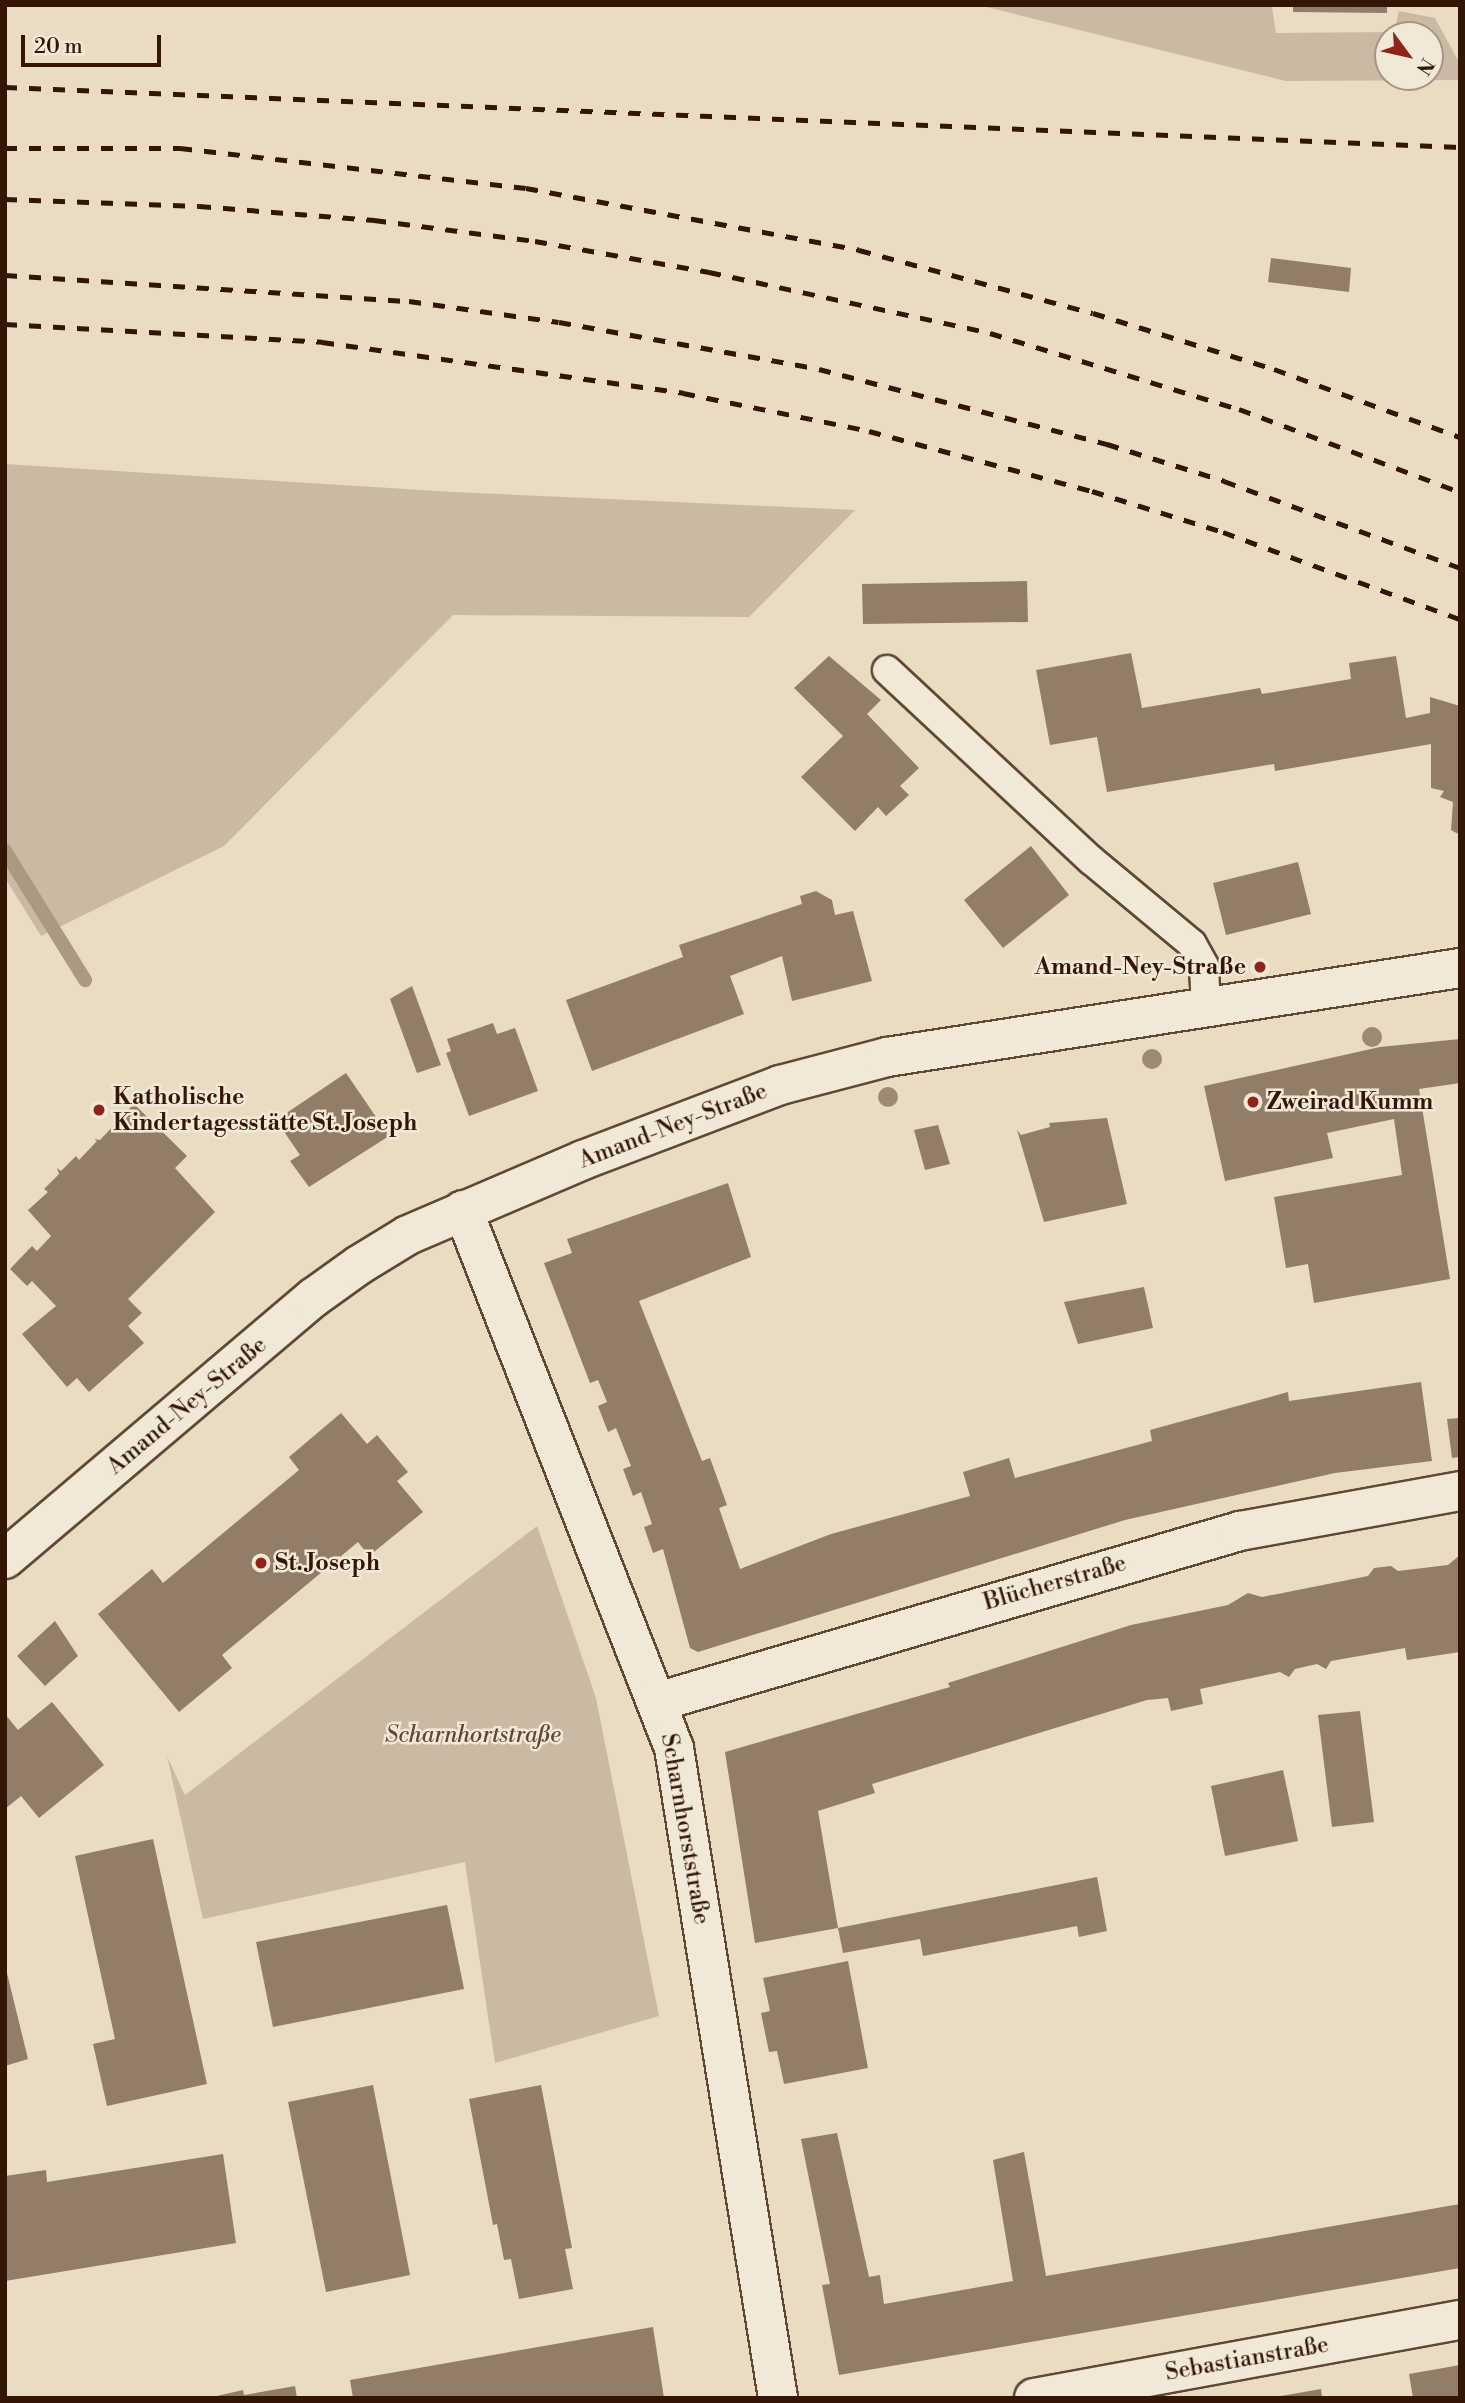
<!DOCTYPE html>
<meta charset="utf-8">
<style>
body{margin:0}
#map{position:relative;width:1465px;height:2403px;overflow:hidden;background:#e9dcc3;font-family:"Libre Bodoni",serif}
div>[style]{position:absolute}
[style*='--x']{left:calc(var(--x)*1px);top:calc(var(--y)*1px);width:calc(var(--w)*1px);rotate:calc(var(--a)*1deg)}
.green>*{inset:0;background:#cabaa3}
.stream>*{height:14px;margin:-7px;padding:0 7px;transform-origin:7px;border-radius:7px;background:#ab9982}
.building>*{inset:0;background:#927d68}
.roads{filter:drop-shadow(2px 0 #604834) drop-shadow(-2px 0 #604834) drop-shadow(0 2px #604834) drop-shadow(0 -2px #604834)}
.lane>*{height:28px;margin:-14px;padding:0 14px;transform-origin:14px;border-radius:14px;background:#f1e8d8}
.street>*{height:38px;margin:-19px;padding:0 19px;transform-origin:19px;border-radius:19px;background:#f1e8d8}
.secondary>*{height:38px;margin:-19px;padding:0 19px;transform-origin:19px;border-radius:19px;background:#f1e8d8}
.rail>*{height:5px;margin-top:-2.5px;transform-origin:0;background:repeating-linear-gradient(90deg,#331605 0 12px,transparent 0 24px)}
.trees>*{width:20px;height:20px;margin:-10px;border-radius:50%;background:#9e8a74}
.dots>*{width:19px;height:19px;translate:-50% -50%;box-sizing:border-box;border:4px solid #f1e8d8;border-radius:50%}
span{translate:-50% -50%;white-space:nowrap;text-align:center;line-height:1.15;-webkit-text-stroke:5px #f1e8d8;paint-order:stroke}
.poi-label{font-size:23px;color:#331605;font-weight:700}
.right{translate:-100% -50%;text-align:right}
.left{translate:0 -50%;text-align:left}
.street-label{font-size:23px;color:#331605}
.park-label{font-size:23px;color:#604734;font-style:italic}
.frame{position:absolute;inset:0;border:7px solid #331605;pointer-events:none}
.north{position:absolute;left:1374px;top:21px;width:70px;height:70px;box-sizing:border-box;background:#f1e8d8;border:2px solid #a59484;border-radius:50%;rotate:123deg;font-size:19px;font-weight:700;line-height:28px;text-align:center;color:#331605}
.north::after{content:'';display:block;margin:auto;width:24px;height:32px;background:#8f2418;clip-path:polygon(50% 0,100% 100%,50% 72%,0 100%)}
.scale{position:absolute;left:21px;top:35px;width:140px;height:32px;box-sizing:border-box;border:4px solid #331605;border-top:0;padding-left:9px;font-size:21px;line-height:24px;white-space:nowrap;color:#331605;-webkit-text-stroke:5px #f1e8d8;paint-order:stroke}
</style>
<div id="map">
<div class="green">
<i style="clip-path:polygon(evenodd,978px 5px,1264px 5px,1272px 7px,1276px 33px,1394px 32px,1399px 11px,1435px 18px,1460px 64px,1460px 80px,1286px 81px,978px 5px,1388px 35px,1430px 35px,1430px 77px,1388px 77px,1388px 35px)"></i>
<i style="clip-path:polygon(5px 464px,454px 492px,855px 510px,749px 617px,453px 615px,224px 846px,41px 936px,5px 878px)"></i>
<i style="clip-path:polygon(537px 1526px,596px 1698px,659px 2016px,495px 2063px,465px 1862px,203px 1919px,167px 1756px,185px 1795px)"></i>
</div>
<div class="stream">
<i style="--x:5;--y:851;--w:152;--a:58.2"></i>
</div>
<div class="building">
<i style="clip-path:polygon(1293px 5px,1387px 5px,1387px 13px,1293px 12px)"></i>
<i style="clip-path:polygon(1271px 258px,1351px 268px,1349px 292px,1268px 282px)"></i>
<i style="clip-path:polygon(1027px 581px,1028px 622px,863px 624px,862px 584px)"></i>
<i style="clip-path:polygon(1131px 653px,1142px 708px,1260px 688px,1262px 694px,1351px 679px,1349px 663px,1396px 656px,1406px 718px,1430px 713px,1430px 697px,1460px 706px,1460px 835px,1451px 830px,1453px 802px,1440px 797px,1444px 791px,1431px 788px,1431px 744px,1275px 771px,1274px 764px,1107px 792px,1097px 737px,1050px 745px,1036px 670px)"></i>
<i style="clip-path:polygon(829px 656px,881px 700px,867px 714px,919px 768px,900px 786px,909px 795px,886px 816px,878px 807px,855px 831px,801px 777px,843px 736px,794px 688px)"></i>
<i style="clip-path:polygon(1031px 846px,1069px 895px,1003px 948px,964px 900px)"></i>
<i style="clip-path:polygon(1298px 862px,1311px 914px,1226px 935px,1213px 883px)"></i>
<i style="clip-path:polygon(816px 891px,832px 900px,835px 915px,853px 911px,872px 981px,792px 1001px,782px 956px,730px 976px,744px 1014px,592px 1071px,566px 1000px,683px 957px,679px 945px,802px 904px,800px 896px)"></i>
<i style="clip-path:polygon(412px 986px,441px 1065px,417px 1073px,390px 999px)"></i>
<i style="clip-path:polygon(493px 1023px,497px 1034px,515px 1028px,538px 1091px,469px 1116px,446px 1053px,451px 1051px,447px 1039px)"></i>
<i style="clip-path:polygon(1460px 1039px,1460px 1083px,1419px 1089px,1450px 1279px,1314px 1303px,1308px 1264px,1286px 1268px,1274px 1197px,1402px 1175px,1394px 1119px,1327px 1133px,1333px 1158px,1225px 1181px,1204px 1086px,1380px 1047px)"></i>
<i style="clip-path:polygon(346px 1073px,389px 1136px,309px 1187px,290px 1161px,300px 1155px,276px 1120px)"></i>
<i style="clip-path:polygon(134px 1104px,187px 1156px,175px 1168px,215px 1212px,128px 1299px,142px 1313px,128px 1326px,144px 1343px,89px 1392px,77px 1378px,67px 1387px,22px 1334px,56px 1306px,32px 1281px,27px 1286px,10px 1269px,32px 1246px,37px 1251px,51px 1236px,25px 1207px,28px 1210px,48px 1192px,44px 1189px,59px 1174px,57px 1168px,61px 1171px,76px 1156px,79px 1160px,97px 1141px,94px 1139px,100px 1140px)"></i>
<i style="clip-path:polygon(1107px 1118px,1127px 1204px,1044px 1222px,1017px 1130px,1021px 1135px,1050px 1127px,1049px 1123px)"></i>
<i style="clip-path:polygon(938px 1125px,950px 1164px,925px 1170px,914px 1130px)"></i>
<i style="clip-path:polygon(728px 1183px,751px 1257px,639px 1301px,702px 1461px,710px 1458px,727px 1505px,719px 1508px,740px 1569px,831px 1534px,970px 1496px,963px 1472px,1009px 1458px,1015px 1478px,1152px 1441px,1150px 1430px,1288px 1392px,1289px 1401px,1421px 1382px,1432px 1461px,1335px 1473px,1125px 1520px,698px 1652px,690px 1648px,663px 1549px,653px 1553px,644px 1527px,652px 1524px,641px 1492px,633px 1496px,623px 1469px,631px 1466px,616px 1428px,608px 1432px,598px 1406px,607px 1402px,598px 1380px,590px 1383px,544px 1263px,572px 1253px,567px 1239px)"></i>
<i style="clip-path:polygon(1144px 1287px,1153px 1328px,1078px 1344px,1064px 1302px)"></i>
<i style="clip-path:polygon(341px 1413px,367px 1444px,377px 1435px,408px 1472px,397px 1481px,423px 1512px,369px 1556px,358px 1542px,222px 1655px,232px 1668px,179px 1712px,98px 1614px,152px 1569px,163px 1583px,299px 1470px,289px 1457px)"></i>
<i style="clip-path:polygon(1460px 1418px,1460px 1457px,1452px 1458px,1447px 1419px)"></i>
<i style="clip-path:polygon(1460px 1555px,1460px 1652px,1407px 1660px,1405px 1648px,1331px 1661px,1326px 1669px,1317px 1664px,1295px 1669px,1289px 1677px,1280px 1672px,1200px 1689px,1203px 1704px,1171px 1711px,1168px 1698px,1147px 1700px,872px 1784px,875px 1793px,818px 1811px,838px 1928px,755px 1943px,725px 1752px,950px 1687px,948px 1683px,1131px 1625px,1228px 1605px,1248px 1593px,1262px 1597px,1368px 1576px,1374px 1568px,1391px 1566px,1398px 1571px,1448px 1565px)"></i>
<i style="clip-path:polygon(55px 1621px,78px 1656px,45px 1686px,17px 1656px)"></i>
<i style="clip-path:polygon(52px 1702px,104px 1765px,39px 1818px,21px 1796px,5px 1809px,5px 1714px,18px 1730px)"></i>
<i style="clip-path:polygon(1360px 1711px,1374px 1822px,1332px 1827px,1318px 1715px)"></i>
<i style="clip-path:polygon(1283px 1770px,1298px 1841px,1225px 1856px,1211px 1786px)"></i>
<i style="clip-path:polygon(153px 1839px,207px 2084px,107px 2106px,93px 2044px,115px 2039px,75px 1856px)"></i>
<i style="clip-path:polygon(1097px 1877px,1107px 1931px,1079px 1937px,1077px 1926px,923px 1956px,920px 1939px,843px 1953px,838px 1928px)"></i>
<i style="clip-path:polygon(447px 1905px,464px 1989px,273px 2027px,256px 1942px)"></i>
<i style="clip-path:polygon(848px 1961px,868px 2068px,784px 2084px,777px 2051px,769px 2052px,761px 2013px,770px 2011px,763px 1978px)"></i>
<i style="clip-path:polygon(6px 1969px,28px 2059px,5px 2066px,5px 1970px)"></i>
<i style="clip-path:polygon(373px 2085px,410px 2275px,326px 2292px,288px 2102px)"></i>
<i style="clip-path:polygon(541px 2085px,572px 2248px,565px 2249px,573px 2289px,519px 2299px,511px 2259px,504px 2260px,497px 2224px,493px 2225px,469px 2099px)"></i>
<i style="clip-path:polygon(837px 2133px,869px 2277px,880px 2275px,884px 2304px,1013px 2281px,993px 2160px,1024px 2152px,1046px 2276px,1460px 2204px,1460px 2268px,839px 2375px,822px 2285px,830px 2284px,801px 2139px)"></i>
<i style="clip-path:polygon(223px 2154px,236px 2243px,5px 2281px,5px 2176px,46px 2170px,47px 2182px)"></i>
<i style="clip-path:polygon(653px 2327px,664px 2398px,353px 2398px,350px 2380px)"></i>
<i style="clip-path:polygon(1460px 2365px,1460px 2398px,1413px 2398px,1409px 2374px)"></i>
<i style="clip-path:polygon(295px 2386px,297px 2398px,208px 2398px,243px 2390px,244px 2395px)"></i>
<i style="clip-path:polygon(1321px 2389px,1322px 2398px,1281px 2398px,1281px 2396px)"></i>
</div>
<div class="roads">
<div class="lane">
<i style="--x:887;--y:670;--w:279;--a:43"></i>
<i style="--x:1091;--y:860;--w:131;--a:39.7"></i>
<i style="--x:1192;--y:944;--w:25;--a:61"></i>
<i style="--x:1204;--y:966;--w:44;--a:87.4"></i>
</div>
<div class="street">
<i style="--x:463;--y:1210;--w:578;--a:68.59"></i>
<i style="--x:674;--y:1748;--w:658;--a:80.91"></i>
<i style="--x:657;--y:1702;--w:608;--a:-16.35"></i>
<i style="--x:1240;--y:1531;--w:224;--a:-10.3"></i>
<i style="--x:1034;--y:2398;--w:433;--a:-10.4"></i>
</div>
<div class="secondary">
<i style="--x:5;--y:1559;--w:404;--a:-40.3"></i>
<i style="--x:313;--y:1298;--w:57;--a:-35.7"></i>
<i style="--x:359;--y:1265;--w:57;--a:-31.5"></i>
<i style="--x:408;--y:1235;--w:190;--a:-23.2"></i>
<i style="--x:583;--y:1160;--w:211;--a:-20.8"></i>
<i style="--x:780;--y:1085;--w:111;--a:-14.7"></i>
<i style="--x:887;--y:1057;--w:580;--a:-8.83"></i>
</div>
</div>
<div class="rail">
<i style="--x:5;--y:87;--w:1456;--a:2.36"></i>
<i style="--x:5;--y:148;--w:175;--a:0"></i>
<i style="--x:180;--y:148;--w:348;--a:6.6"></i>
<i style="--x:526;--y:188;--w:339;--a:10.5"></i>
<i style="--x:859;--y:250;--w:242;--a:15.1"></i>
<i style="--x:1093;--y:313;--w:189;--a:17.2"></i>
<i style="--x:1274;--y:369;--w:198;--a:20.1"></i>
<i style="--x:5;--y:199;--w:194;--a:2.1"></i>
<i style="--x:199;--y:206;--w:176;--a:4.6"></i>
<i style="--x:374;--y:220;--w:162;--a:7.4"></i>
<i style="--x:535;--y:241;--w:177;--a:10.1"></i>
<i style="--x:709;--y:272;--w:288;--a:12.2"></i>
<i style="--x:990;--y:333;--w:260;--a:17"></i>
<i style="--x:1239;--y:409;--w:236;--a:20.6"></i>
<i style="--x:5;--y:275;--w:405;--a:3.7"></i>
<i style="--x:409;--y:301;--w:151;--a:8"></i>
<i style="--x:559;--y:322;--w:264;--a:10.2"></i>
<i style="--x:819;--y:369;--w:298;--a:14.6"></i>
<i style="--x:1107;--y:444;--w:123;--a:17.5"></i>
<i style="--x:1224;--y:481;--w:252;--a:20.2"></i>
<i style="--x:5;--y:324;--w:318;--a:3.2"></i>
<i style="--x:322;--y:342;--w:365;--a:8"></i>
<i style="--x:683;--y:393;--w:190;--a:11.5"></i>
<i style="--x:869;--y:431;--w:231;--a:15.1"></i>
<i style="--x:1092;--y:491;--w:137;--a:17.4"></i>
<i style="--x:1223;--y:532;--w:252;--a:20.2"></i>
</div>
<div class="trees">
<i style="left:1372px;top:1037px"></i>
<i style="left:1152px;top:1059px"></i>
<i style="left:888px;top:1097px"></i>
</div>
<div class="dots">
<i style="left:1260px;top:967px;background:#8f2418"></i>
<i style="left:1253px;top:1102px;background:#8f2418"></i>
<i style="left:99px;top:1110px;background:#8f2418"></i>
<i style="left:261px;top:1563px;background:#8f2418"></i>
</div>
<div class="poi-label">
<span class="right" style="left:1246px;top:967px">Amand-Ney-Straße</span>
<span class="left" style="left:113px;top:1110px">Katholische<br>Kindertagesstätte St. Joseph</span>
<span class="left" style="left:1267px;top:1102px">Zweirad Kumm</span>
<span class="left" style="left:275px;top:1563px">St. Joseph</span>
</div>
<div class="street-label">
<span style="left:673px;top:1126px;rotate:-21deg">Amand-Ney-Straße</span>
<span style="left:187px;top:1406px;rotate:-40deg">Amand-Ney-Straße</span>
<span style="left:1055px;top:1583px;rotate:-16deg">Blücherstraße</span>
<span style="left:685px;top:1829px;rotate:80deg">Scharnhorststraße</span>
<span style="left:1247px;top:2359px;rotate:-10deg">Sebastianstraße</span>
</div>
<div class="park-label">
<span style="left:473px;top:1735px">Scharnhortstraße</span>
</div>
<div class="frame"></div>
<div class="north">N</div>
<div class="scale">20 m</div>
</div>
